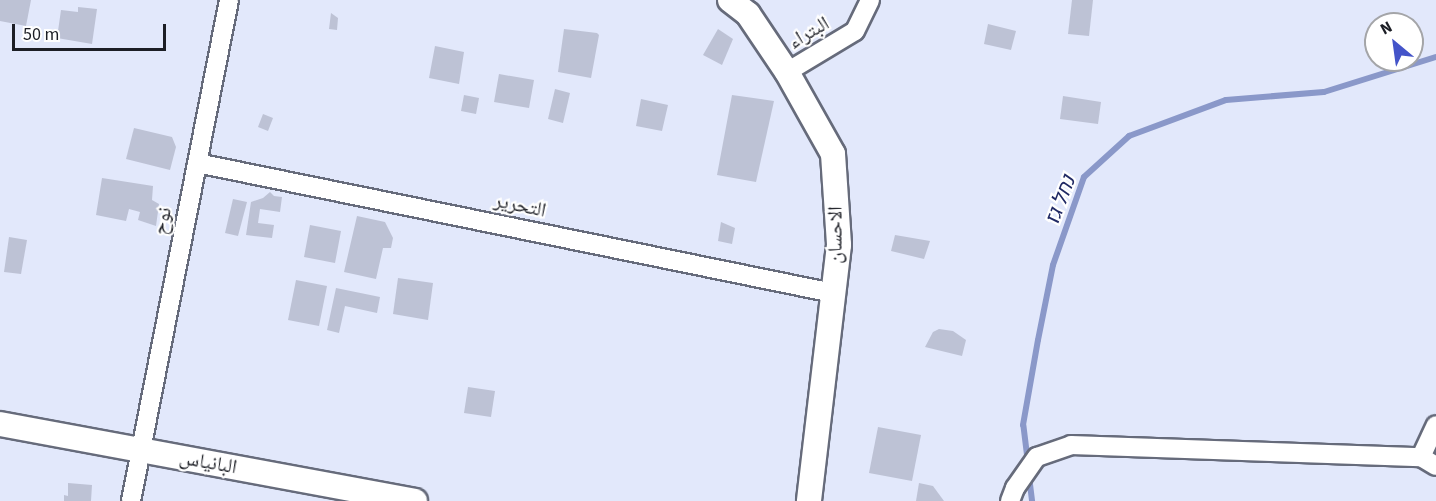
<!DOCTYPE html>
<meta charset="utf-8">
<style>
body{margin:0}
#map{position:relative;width:1436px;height:501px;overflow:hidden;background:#e2e8fb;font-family:"Source Sans 3","Noto Naskh Arabic",Heebo,sans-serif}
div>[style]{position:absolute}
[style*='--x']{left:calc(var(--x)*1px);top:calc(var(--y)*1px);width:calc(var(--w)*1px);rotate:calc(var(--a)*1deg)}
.stream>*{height:6px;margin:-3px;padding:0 3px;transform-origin:3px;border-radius:3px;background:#8a98c9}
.building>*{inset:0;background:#bdc2d5}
.roads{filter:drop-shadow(2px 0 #666b7b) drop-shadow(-2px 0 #666b7b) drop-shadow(0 2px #666b7b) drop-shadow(0 -2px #666b7b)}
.street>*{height:18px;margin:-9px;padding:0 9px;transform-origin:9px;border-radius:9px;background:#fff}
.secondary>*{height:24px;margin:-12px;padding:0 12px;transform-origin:12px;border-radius:12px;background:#fff}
span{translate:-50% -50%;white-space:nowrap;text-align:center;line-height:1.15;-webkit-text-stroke:4.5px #fff;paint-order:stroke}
.street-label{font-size:20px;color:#1c1e25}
.water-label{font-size:21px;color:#202964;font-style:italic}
.north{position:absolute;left:1364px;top:12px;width:60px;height:60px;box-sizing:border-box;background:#fff;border:2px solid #a4a5a8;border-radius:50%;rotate:331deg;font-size:16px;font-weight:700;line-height:24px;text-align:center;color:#1c1e25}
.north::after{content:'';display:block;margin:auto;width:21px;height:27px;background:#4454c9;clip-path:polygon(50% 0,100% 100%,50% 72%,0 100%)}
.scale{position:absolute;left:12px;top:24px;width:154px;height:27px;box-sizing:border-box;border:3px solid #1c1e25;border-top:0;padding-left:8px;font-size:18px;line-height:21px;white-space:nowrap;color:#1c1e25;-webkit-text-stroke:4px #fff;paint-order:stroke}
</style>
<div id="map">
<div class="stream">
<i style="--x:1028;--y:463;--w:38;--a:-97"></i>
<i style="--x:1023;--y:425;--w:86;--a:-80"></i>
<i style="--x:1038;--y:340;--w:76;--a:-78.7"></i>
<i style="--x:1053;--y:265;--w:93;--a:-70.6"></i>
<i style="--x:1084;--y:177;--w:61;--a:-42.3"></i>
<i style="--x:1129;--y:136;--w:103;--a:-20.4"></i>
<i style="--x:1226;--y:100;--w:98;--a:-4.7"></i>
<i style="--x:1324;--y:92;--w:117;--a:-17.4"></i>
<i style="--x:1029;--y:476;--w:25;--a:83"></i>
</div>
<div class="building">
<i style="clip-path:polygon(0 0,31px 0,26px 26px,0 21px)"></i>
<i style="clip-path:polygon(1072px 0,1093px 0,1089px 36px,1068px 34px)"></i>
<i style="clip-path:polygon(78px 7px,97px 9px,92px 44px,57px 38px,61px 10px,78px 12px)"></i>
<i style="clip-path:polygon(331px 13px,338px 18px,337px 30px,329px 29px)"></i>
<i style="clip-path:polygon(988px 24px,1016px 31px,1011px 50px,984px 44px)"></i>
<i style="clip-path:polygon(564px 29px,597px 33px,599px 35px,591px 78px,558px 72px)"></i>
<i style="clip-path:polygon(718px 29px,733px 39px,722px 65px,703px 55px)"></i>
<i style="clip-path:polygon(435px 46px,464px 52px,459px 84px,429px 78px)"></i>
<i style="clip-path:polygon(499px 74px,534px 80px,529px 108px,494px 102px)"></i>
<i style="clip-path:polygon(555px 89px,570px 93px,563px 123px,548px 119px)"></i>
<i style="clip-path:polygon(464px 95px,479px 98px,476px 114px,461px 111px)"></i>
<i style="clip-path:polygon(732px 95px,774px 101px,756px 182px,717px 175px)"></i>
<i style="clip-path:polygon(1063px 96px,1101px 102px,1098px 124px,1060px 119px)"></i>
<i style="clip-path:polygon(641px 99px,668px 105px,662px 131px,636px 126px)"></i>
<i style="clip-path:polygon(263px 114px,273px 118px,268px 131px,258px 127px)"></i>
<i style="clip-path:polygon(134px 128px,172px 137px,176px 147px,170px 170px,126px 159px)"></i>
<i style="clip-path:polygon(102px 178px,153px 186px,152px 200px,159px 204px,156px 226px,138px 220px,140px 212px,129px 209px,126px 221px,96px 215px)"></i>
<i style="clip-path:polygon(270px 192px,274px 196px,282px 197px,280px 212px,260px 209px,258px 223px,274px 225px,272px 238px,246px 235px,251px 202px,263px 198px)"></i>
<i style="clip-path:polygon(233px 199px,247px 202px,238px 236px,225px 233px)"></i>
<i style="clip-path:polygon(357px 216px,385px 222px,393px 238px,391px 248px,383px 248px,376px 279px,344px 272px)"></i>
<i style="clip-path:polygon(721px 222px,735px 228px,732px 244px,718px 241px)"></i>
<i style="clip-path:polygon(310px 225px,341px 231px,335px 263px,304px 257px)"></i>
<i style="clip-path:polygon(895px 235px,930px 241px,924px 259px,891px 251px)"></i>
<i style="clip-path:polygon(9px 237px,27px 240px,21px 274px,4px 272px)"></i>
<i style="clip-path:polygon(398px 278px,433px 283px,428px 320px,393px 314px)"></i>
<i style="clip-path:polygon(296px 280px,327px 286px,319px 326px,288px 320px)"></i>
<i style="clip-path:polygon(336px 288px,380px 297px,377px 313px,345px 306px,339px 333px,327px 330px)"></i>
<i style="clip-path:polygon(939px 329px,953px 331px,966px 340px,962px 356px,925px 347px,933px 332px)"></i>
<i style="clip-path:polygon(468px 387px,495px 391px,491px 417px,464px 413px)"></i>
<i style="clip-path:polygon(878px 427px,921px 435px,912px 481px,869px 473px)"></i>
<i style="clip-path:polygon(68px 483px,92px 485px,91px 501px,64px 501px,64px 495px,68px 496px)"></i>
<i style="clip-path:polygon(919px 483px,933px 486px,944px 501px,916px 501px)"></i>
</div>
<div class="roads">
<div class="street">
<i style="--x:787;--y:72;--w:79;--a:-31.1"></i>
<i style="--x:855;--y:31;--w:34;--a:-64"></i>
<i style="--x:197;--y:163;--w:649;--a:11.55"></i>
<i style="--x:1421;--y:457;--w:35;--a:-65"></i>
<i style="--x:131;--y:501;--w:510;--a:-78.93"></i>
<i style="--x:1010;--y:501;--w:14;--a:-69"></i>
<i style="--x:1015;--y:488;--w:38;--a:-55"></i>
<i style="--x:1037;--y:457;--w:36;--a:-19"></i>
<i style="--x:1071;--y:445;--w:350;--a:2"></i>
<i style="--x:1421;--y:457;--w:17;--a:31"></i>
</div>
<div class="secondary">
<i style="--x:730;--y:0;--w:23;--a:38"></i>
<i style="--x:748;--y:14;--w:70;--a:56.1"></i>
<i style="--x:787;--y:72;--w:94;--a:60.7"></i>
<i style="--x:833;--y:154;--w:91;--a:86.2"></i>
<i style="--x:839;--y:245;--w:258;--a:96.7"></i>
<i style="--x:0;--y:424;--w:422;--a:10.5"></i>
</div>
</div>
<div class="street-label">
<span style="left:809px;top:33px;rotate:-30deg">البتراء</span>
<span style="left:520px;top:206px;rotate:12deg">التحرير</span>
<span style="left:163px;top:221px;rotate:-79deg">نوح</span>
<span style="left:836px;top:235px;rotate:-90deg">الاحسان</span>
<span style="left:208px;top:463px;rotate:10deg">البانياس</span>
</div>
<div class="water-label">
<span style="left:1060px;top:200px;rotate:-69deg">נחל גז</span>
</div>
<div class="north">N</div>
<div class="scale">50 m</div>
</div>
